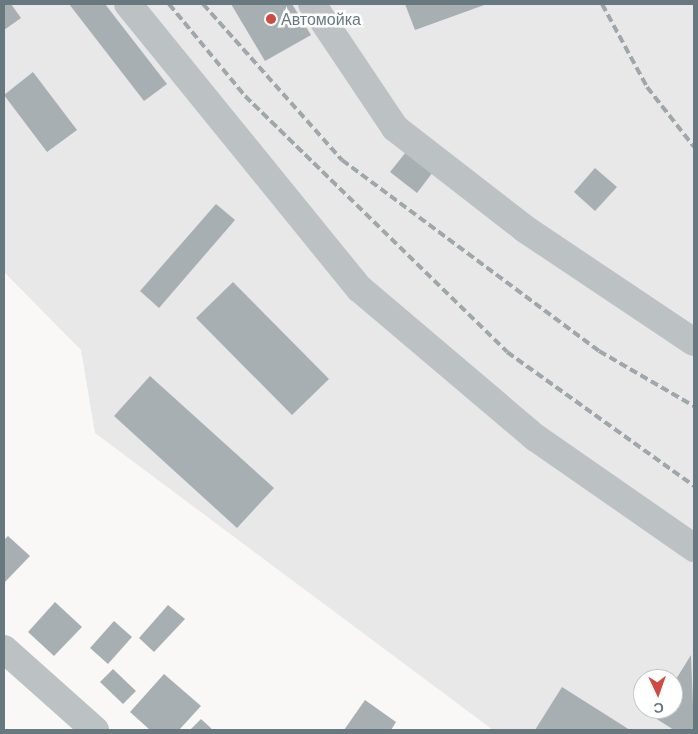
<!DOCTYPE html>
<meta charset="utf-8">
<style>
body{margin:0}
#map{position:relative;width:698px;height:734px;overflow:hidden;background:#f9f8f7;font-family:Barlow,sans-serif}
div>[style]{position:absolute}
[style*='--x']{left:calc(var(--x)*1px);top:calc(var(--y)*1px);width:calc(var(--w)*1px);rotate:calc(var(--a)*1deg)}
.built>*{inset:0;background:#e7e8e7}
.building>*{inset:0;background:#a7afb3}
.minor>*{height:28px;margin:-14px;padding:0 14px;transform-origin:14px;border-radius:14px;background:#bcc2c4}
.rail>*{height:4px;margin-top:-2px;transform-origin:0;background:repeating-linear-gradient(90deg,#9fa7aa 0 8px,transparent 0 12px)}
.dots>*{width:14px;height:14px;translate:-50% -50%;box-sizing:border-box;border:2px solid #fff;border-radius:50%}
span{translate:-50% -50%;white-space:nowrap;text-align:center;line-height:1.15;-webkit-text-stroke:5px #fff;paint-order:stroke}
.poi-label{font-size:16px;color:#67787e}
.left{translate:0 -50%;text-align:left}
.frame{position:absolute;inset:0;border:5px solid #67787e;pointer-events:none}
.north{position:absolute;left:633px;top:669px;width:50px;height:50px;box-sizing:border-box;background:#fff;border:1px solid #c2c9cb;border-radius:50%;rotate:177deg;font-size:14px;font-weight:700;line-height:20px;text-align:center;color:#67787e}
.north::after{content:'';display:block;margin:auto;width:18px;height:22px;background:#ce4b42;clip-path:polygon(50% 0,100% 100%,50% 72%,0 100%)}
</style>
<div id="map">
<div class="built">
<i style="clip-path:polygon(evenodd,4px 4px,694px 4px,694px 730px,493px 730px,95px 433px,81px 350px,4px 272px,4px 4px,643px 679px,673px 679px,673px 709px,643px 709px,643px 679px)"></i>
</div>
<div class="building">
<i style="clip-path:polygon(4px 4px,11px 4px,21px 18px,4px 30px)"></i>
<i style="clip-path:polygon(69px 4px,105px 4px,167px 84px,144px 101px)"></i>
<i style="clip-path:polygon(231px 4px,292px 4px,311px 35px,265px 61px)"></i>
<i style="clip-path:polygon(405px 4px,487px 4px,415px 30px)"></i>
<i style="clip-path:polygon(33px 72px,77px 130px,47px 152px,4px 95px)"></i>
<i style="clip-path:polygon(406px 152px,433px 172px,417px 193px,390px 172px)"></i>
<i style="clip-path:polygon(595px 168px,617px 187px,595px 211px,574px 192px)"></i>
<i style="clip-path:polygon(216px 204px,235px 220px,159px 308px,140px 291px)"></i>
<i style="clip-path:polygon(233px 282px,329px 379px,292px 415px,196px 318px)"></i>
<i style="clip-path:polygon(150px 376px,274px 488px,237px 528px,114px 416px)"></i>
<i style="clip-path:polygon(8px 536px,30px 556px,4px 583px,4px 540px)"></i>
<i style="clip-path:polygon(55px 602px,82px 627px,54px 656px,28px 632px)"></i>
<i style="clip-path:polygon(168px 605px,185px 619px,154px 652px,139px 638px)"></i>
<i style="clip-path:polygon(114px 621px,132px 637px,108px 664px,90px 648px)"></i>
<i style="clip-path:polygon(691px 655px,694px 730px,674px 730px,652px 716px,657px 709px,673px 709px,673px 684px)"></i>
<i style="clip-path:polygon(113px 669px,136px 691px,123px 704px,100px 682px)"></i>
<i style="clip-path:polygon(164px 674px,201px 706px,179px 730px,150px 730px,130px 712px)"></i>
<i style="clip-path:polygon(562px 687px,630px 730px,535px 730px)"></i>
<i style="clip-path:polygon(365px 700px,396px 722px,391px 730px,344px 730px)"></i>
<i style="clip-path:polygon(201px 719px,213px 730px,190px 730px)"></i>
</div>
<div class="minor">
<i style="--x:128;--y:4;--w:367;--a:50.9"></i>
<i style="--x:360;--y:289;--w:231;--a:40.3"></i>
<i style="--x:536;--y:438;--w:193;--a:34.8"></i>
<i style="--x:312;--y:4;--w:149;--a:56.2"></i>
<i style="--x:395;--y:128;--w:165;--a:37.8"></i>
<i style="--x:525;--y:229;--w:203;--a:33.8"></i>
<i style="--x:4;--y:649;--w:122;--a:41.7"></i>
</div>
<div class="rail">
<i style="--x:169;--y:4;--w:119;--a:50.4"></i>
<i style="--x:245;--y:96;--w:366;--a:44.3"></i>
<i style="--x:507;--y:352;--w:230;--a:35.6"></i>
<i style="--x:203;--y:4;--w:209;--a:48.3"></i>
<i style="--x:342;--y:160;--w:320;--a:36.6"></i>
<i style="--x:599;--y:351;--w:110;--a:30.1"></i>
<i style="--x:602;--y:4;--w:94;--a:61.5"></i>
<i style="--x:647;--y:87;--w:76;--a:51.9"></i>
</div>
<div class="dots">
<i style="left:271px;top:19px;background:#ce4b42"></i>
</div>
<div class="poi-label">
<span class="left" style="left:281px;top:19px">Автомойка</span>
</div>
<div class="frame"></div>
<div class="north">С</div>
</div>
